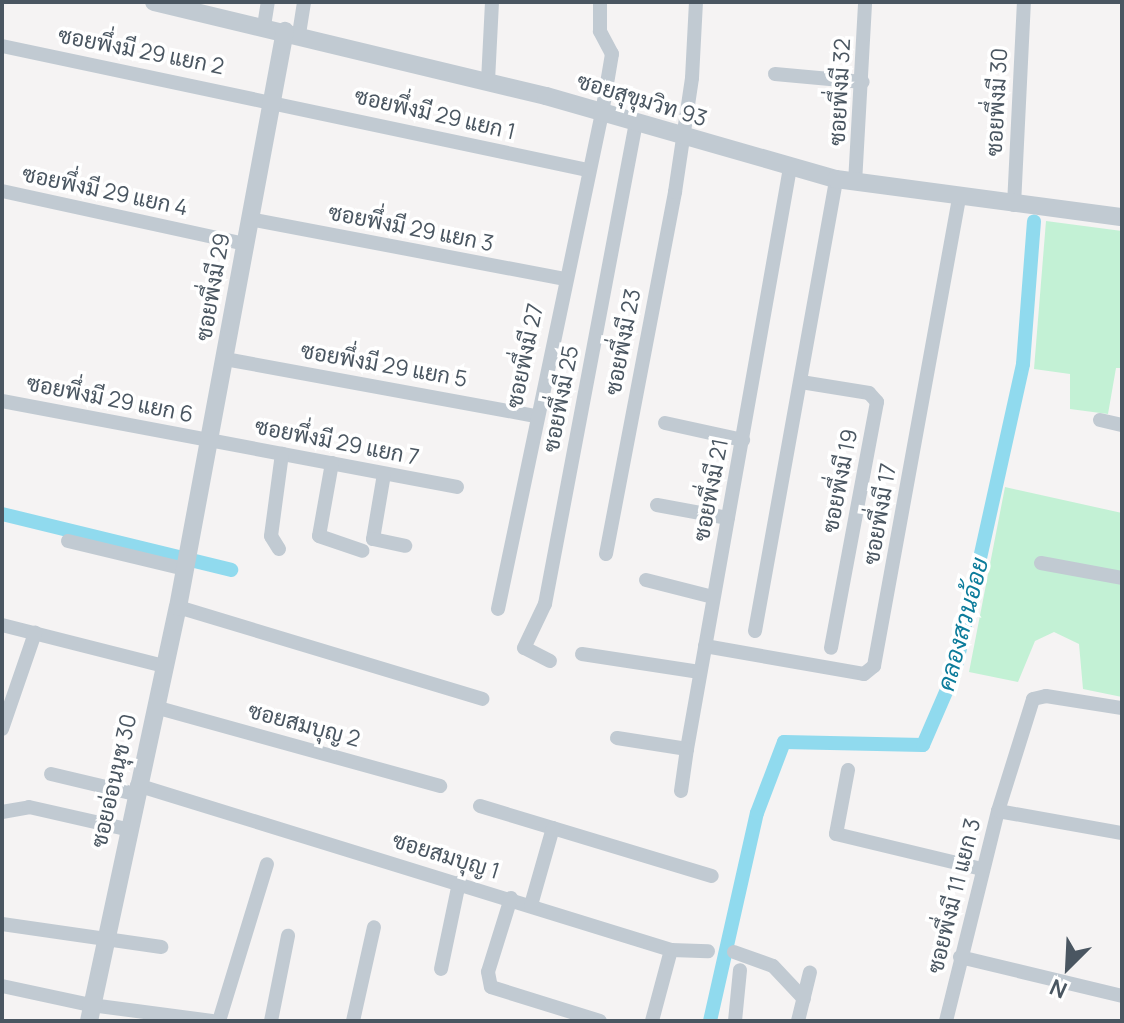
<!DOCTYPE html>
<meta charset="utf-8">
<style>
body{margin:0}
#map{position:relative;width:1124px;height:1023px;overflow:hidden;background:#f5f3f3;font-family:Manrope,Sarabun,sans-serif}
div>[style]{position:absolute}
[style*='--x']{left:calc(var(--x)*1px);top:calc(var(--y)*1px);width:calc(var(--w)*1px);rotate:calc(var(--a)*1deg)}
.green>*{inset:0;background:#c3f1d5}
.canal>*{height:14px;margin:-7px;padding:0 7px;transform-origin:7px;border-radius:7px;background:#90daee}
.minor>*{height:14px;margin:-7px;padding:0 7px;transform-origin:7px;border-radius:7px;background:#c1cad2}
.tertiary>*{height:18px;margin:-9px;padding:0 9px;transform-origin:9px;border-radius:9px;background:#c1cad2}
span{translate:-50% -50%;white-space:nowrap;text-align:center;line-height:1.15;-webkit-text-stroke:7px #fff;paint-order:stroke}
.street-label{font-size:22px;color:#4a5661}
.water-label{font-size:24px;color:#0c7c9b;font-style:italic}
.frame{position:absolute;inset:0;border:4px solid #4a5661;pointer-events:none}
.north{position:absolute;left:1028px;top:927px;width:80px;height:80px;-webkit-text-stroke:6px #fff;paint-order:stroke;rotate:204deg;font-size:22px;font-weight:700;line-height:32px;text-align:center;color:#4a5661}
.north::after{content:'';display:block;margin:auto;width:28px;height:36px;background:#4a5661;clip-path:polygon(50% 0,100% 100%,50% 72%,0 100%)}
</style>
<div id="map">
<div class="green">
<i style="clip-path:polygon(1046px 221px,1122px 231px,1122px 368px,1116px 368px,1108px 414px,1070px 409px,1070px 374px,1034px 369px)"></i>
<i style="clip-path:polygon(1005px 487px,1122px 513px,1122px 697px,1083px 689px,1079px 644px,1054px 632px,1035px 641px,1018px 682px,969px 672px)"></i>
</div>
<div class="canal">
<i style="--x:2;--y:514;--w:236;--a:13.7"></i>
<i style="--x:710;--y:1021;--w:213;--a:-77.3"></i>
<i style="--x:757;--y:813;--w:76;--a:-69.2"></i>
<i style="--x:784;--y:742;--w:139;--a:1.2"></i>
<i style="--x:923;--y:745;--w:81;--a:-66.6"></i>
<i style="--x:955;--y:671;--w:314;--a:-77.5"></i>
<i style="--x:1023;--y:364;--w:143;--a:-85.6"></i>
</div>
<div class="minor">
<i style="--x:264;--y:26;--w:24;--a:-81"></i>
<i style="--x:299;--y:34;--w:32;--a:-81"></i>
<i style="--x:2;--y:46;--w:599;--a:11.95"></i>
<i style="--x:775;--y:74;--w:88;--a:5.2"></i>
<i style="--x:488;--y:81;--w:79;--a:-87.1"></i>
<i style="--x:855;--y:183;--w:181;--a:-86.8"></i>
<i style="--x:2;--y:191;--w:250;--a:12.3"></i>
<i style="--x:1014;--y:205;--w:203;--a:-87.2"></i>
<i style="--x:250;--y:219;--w:320;--a:10.8"></i>
<i style="--x:225;--y:359;--w:316;--a:10.4"></i>
<i style="--x:801;--y:382;--w:69;--a:9.2"></i>
<i style="--x:869;--y:393;--w:12;--a:48"></i>
<i style="--x:877;--y:402;--w:250;--a:100.6"></i>
<i style="--x:2;--y:401;--w:463;--a:10.7"></i>
<i style="--x:1100;--y:420;--w:23;--a:13"></i>
<i style="--x:665;--y:423;--w:80;--a:12.3"></i>
<i style="--x:332;--y:463;--w:74;--a:100.1"></i>
<i style="--x:319;--y:536;--w:46;--a:18.8"></i>
<i style="--x:384;--y:474;--w:66;--a:99.6"></i>
<i style="--x:373;--y:539;--w:33;--a:12"></i>
<i style="--x:657;--y:505;--w:72;--a:10.4"></i>
<i style="--x:68;--y:541;--w:120;--a:13.5"></i>
<i style="--x:279;--y:549;--w:15;--a:-122"></i>
<i style="--x:271;--y:536;--w:83;--a:-82.4"></i>
<i style="--x:606;--y:554;--w:369;--a:-79.2"></i>
<i style="--x:675;--y:192;--w:115;--a:-81.5"></i>
<i style="--x:692;--y:78;--w:76;--a:-87"></i>
<i style="--x:1041;--y:563;--w:82;--a:10.5"></i>
<i style="--x:646;--y:580;--w:69;--a:14.2"></i>
<i style="--x:178;--y:607;--w:318;--a:16.8"></i>
<i style="--x:498;--y:609;--w:507;--a:-78.16"></i>
<i style="--x:602;--y:113;--w:60;--a:-80.4"></i>
<i style="--x:612;--y:54;--w:26;--a:-118"></i>
<i style="--x:600;--y:31;--w:29;--a:-90"></i>
<i style="--x:2;--y:625;--w:167;--a:14.2"></i>
<i style="--x:755;--y:631;--w:459;--a:-79.8"></i>
<i style="--x:705;--y:646;--w:161;--a:10"></i>
<i style="--x:864;--y:674;--w:13;--a:-39"></i>
<i style="--x:874;--y:666;--w:476;--a:-79.7"></i>
<i style="--x:582;--y:654;--w:119;--a:8.7"></i>
<i style="--x:550;--y:661;--w:29;--a:-153"></i>
<i style="--x:524;--y:648;--w:49;--a:-64.5"></i>
<i style="--x:545;--y:604;--w:489;--a:-79.3"></i>
<i style="--x:155;--y:707;--w:296;--a:15.5"></i>
<i style="--x:2;--y:729;--w:102;--a:-71"></i>
<i style="--x:617;--y:738;--w:71;--a:8.9"></i>
<i style="--x:687;--y:749;--w:590;--a:-79.95"></i>
<i style="--x:848;--y:770;--w:65;--a:100.6"></i>
<i style="--x:836;--y:834;--w:150;--a:13.5"></i>
<i style="--x:51;--y:774;--w:86;--a:13.4"></i>
<i style="--x:137;--y:785;--w:559;--a:17.17"></i>
<i style="--x:671;--y:950;--w:73;--a:105"></i>
<i style="--x:681;--y:791;--w:42;--a:-81.9"></i>
<i style="--x:480;--y:806;--w:242;--a:16.8"></i>
<i style="--x:998;--y:811;--w:117;--a:-72.6"></i>
<i style="--x:1033;--y:699;--w:13;--a:-13"></i>
<i style="--x:1046;--y:696;--w:77;--a:9"></i>
<i style="--x:2;--y:812;--w:27;--a:-10"></i>
<i style="--x:29;--y:807;--w:99;--a:12.8"></i>
<i style="--x:511;--y:898;--w:77;--a:107.3"></i>
<i style="--x:488;--y:972;--w:15;--a:79"></i>
<i style="--x:491;--y:987;--w:114;--a:17.3"></i>
<i style="--x:531;--y:905;--w:80;--a:-74.1"></i>
<i style="--x:2;--y:924;--w:161;--a:8.2"></i>
<i style="--x:671;--y:950;--w:37;--a:2"></i>
<i style="--x:734;--y:952;--w:41;--a:19.7"></i>
<i style="--x:773;--y:966;--w:45;--a:46.8"></i>
<i style="--x:960;--y:957;--w:167;--a:13.5"></i>
<i style="--x:441;--y:969;--w:88;--a:-78.2"></i>
<i style="--x:2;--y:986;--w:91;--a:12.1"></i>
<i style="--x:91;--y:1005;--w:122;--a:7.5"></i>
<i style="--x:219;--y:1021;--w:164;--a:-73"></i>
<i style="--x:271;--y:1021;--w:87;--a:-78.7"></i>
<i style="--x:353;--y:1021;--w:96;--a:-77.4"></i>
<i style="--x:735;--y:1021;--w:51;--a:-84.4"></i>
<i style="--x:798;--y:1021;--w:50;--a:-76.2"></i>
<i style="--x:946;--y:1021;--w:216;--a:-76.1"></i>
<i style="--x:998;--y:811;--w:126;--a:10.1"></i>
</div>
<div class="tertiary">
<i style="--x:154;--y:2;--w:403;--a:13.5"></i>
<i style="--x:546;--y:96;--w:302;--a:16"></i>
<i style="--x:836;--y:179;--w:289;--a:7.6"></i>
<i style="--x:89;--y:1021;--w:423;--a:-77.9"></i>
<i style="--x:178;--y:607;--w:586;--a:-79.48"></i>
</div>
<div class="street-label">
<span style="left:141px;top:51px;rotate:11deg">ซอยพึ่งมี 29 แยก 2</span>
<span style="left:840px;top:92px;rotate:-87deg">ซอยพึ่งมี 32</span>
<span style="left:642px;top:100px;rotate:17deg">ซอยสุขุมวิท 93</span>
<span style="left:997px;top:102px;rotate:-87deg">ซอยพึ่งมี 30</span>
<span style="left:435px;top:114px;rotate:13deg">ซอยพึ่งมี 29 แยก 1</span>
<span style="left:105px;top:191px;rotate:12deg">ซอยพึ่งมี 29 แยก 4</span>
<span style="left:411px;top:228px;rotate:11deg">ซอยพึ่งมี 29 แยก 3</span>
<span style="left:213px;top:287px;rotate:-80deg">ซอยพึ่งมี 29</span>
<span style="left:623px;top:342px;rotate:-79deg">ซอยพึ่งมี 23</span>
<span style="left:525px;top:356px;rotate:-78deg">ซอยพึ่งมี 27</span>
<span style="left:384px;top:365px;rotate:10deg">ซอยพึ่งมี 29 แยก 5</span>
<span style="left:110px;top:399px;rotate:11deg">ซอยพึ่งมี 29 แยก 6</span>
<span style="left:561px;top:399px;rotate:-79deg">ซอยพึ่งมี 25</span>
<span style="left:337px;top:442px;rotate:11deg">ซอยพึ่งมี 29 แยก 7</span>
<span style="left:840px;top:481px;rotate:-79deg">ซอยพึ่งมี 19</span>
<span style="left:711px;top:490px;rotate:-79deg">ซอยพึ่งมี 21</span>
<span style="left:880px;top:514px;rotate:-80deg">ซอยพึ่งมี 17</span>
<span style="left:304px;top:725px;rotate:15deg">ซอยสมบุญ 2</span>
<span style="left:114px;top:781px;rotate:-77deg">ซอยอ่อนนุช 30</span>
<span style="left:446px;top:856px;rotate:17deg">ซอยสมบุญ 1</span>
<span style="left:954px;top:896px;rotate:-76deg">ซอยพึ่งมี 11 แยก 3</span>
</div>
<div class="water-label">
<span style="left:962px;top:624px;rotate:-75deg">คลองสวนอ้อย</span>
</div>
<div class="frame"></div>
<div class="north">N</div>
</div>
